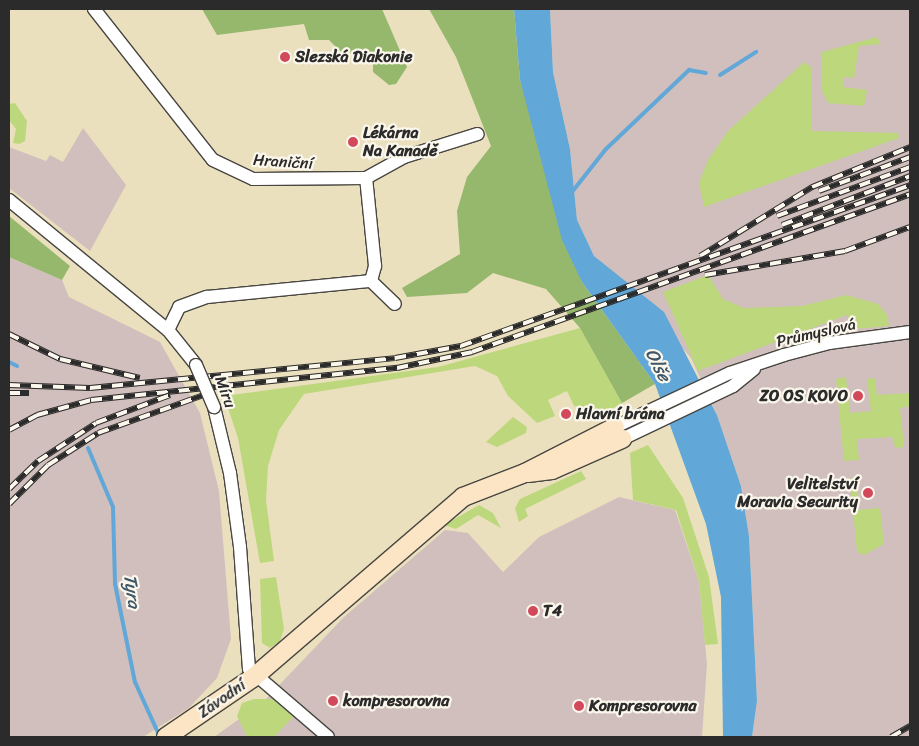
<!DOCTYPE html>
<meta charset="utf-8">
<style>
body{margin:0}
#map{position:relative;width:919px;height:746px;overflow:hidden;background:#ebe0be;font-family:Sriracha,sans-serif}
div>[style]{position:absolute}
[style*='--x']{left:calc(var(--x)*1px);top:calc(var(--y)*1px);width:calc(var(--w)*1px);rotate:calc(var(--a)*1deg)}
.industrial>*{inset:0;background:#d1bfbd}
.green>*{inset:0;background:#bdd77c}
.forest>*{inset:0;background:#96b86c}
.water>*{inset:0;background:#61a7d7}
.stream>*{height:4px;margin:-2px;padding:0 2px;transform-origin:2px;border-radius:2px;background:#61a7d7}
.roads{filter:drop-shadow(1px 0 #484641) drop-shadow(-1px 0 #484641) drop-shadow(0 1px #484641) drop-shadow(0 -1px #484641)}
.street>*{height:12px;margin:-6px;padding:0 6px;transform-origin:6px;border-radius:6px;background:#fff}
.secondary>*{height:18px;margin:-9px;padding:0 9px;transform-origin:9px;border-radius:9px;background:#fce5c4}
.rail>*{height:5.5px;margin-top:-2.75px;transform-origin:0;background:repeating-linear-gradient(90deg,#fbf7ec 0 11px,#2b2b2b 0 22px);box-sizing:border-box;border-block:1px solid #2b2b2b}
.bridges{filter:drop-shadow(1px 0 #484641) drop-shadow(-1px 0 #484641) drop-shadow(0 1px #484641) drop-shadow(0 -1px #484641)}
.street-bridge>*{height:12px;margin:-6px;padding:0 6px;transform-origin:6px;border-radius:6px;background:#fff}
.dots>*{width:14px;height:14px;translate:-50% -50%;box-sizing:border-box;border:2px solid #fbf7ec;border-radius:50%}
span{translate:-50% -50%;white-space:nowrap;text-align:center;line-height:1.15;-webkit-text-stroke:4.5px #fbf7ec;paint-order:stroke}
.poi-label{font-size:16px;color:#2b2b2b;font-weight:700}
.left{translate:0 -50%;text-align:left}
.right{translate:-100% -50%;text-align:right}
.street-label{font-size:16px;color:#2b2b2b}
.water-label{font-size:18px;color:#3e5667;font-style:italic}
.frame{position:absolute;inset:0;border:10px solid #2b2b2b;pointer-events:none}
</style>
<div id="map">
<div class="industrial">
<i style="clip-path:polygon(550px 9px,910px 9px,910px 737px,752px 737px,757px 701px,749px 536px,741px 486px,717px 415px,691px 358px,624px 281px,594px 256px,577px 221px,570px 149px,553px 72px)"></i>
<i style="clip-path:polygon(83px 128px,126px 185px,90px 251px,9px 188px,9px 147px,46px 161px,50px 155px,63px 162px)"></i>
<i style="clip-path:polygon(9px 257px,62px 280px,69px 297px,160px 342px,200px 413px,219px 491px,231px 639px,217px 678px,189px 708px,143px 737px,9px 737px)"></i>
<i style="clip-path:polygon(619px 497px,675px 510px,699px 581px,707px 664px,702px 737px,214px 737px,264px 701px,344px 617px,445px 530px,468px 533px,503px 572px,539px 537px)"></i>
</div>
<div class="green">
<i style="clip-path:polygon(877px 37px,881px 44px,859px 46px,854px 78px,844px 77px,843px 87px,867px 90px,864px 106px,828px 103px,821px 89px,822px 52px)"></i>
<i style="clip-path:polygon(804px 62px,811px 67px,812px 131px,898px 133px,899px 138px,704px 207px,699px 183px,708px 160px,728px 131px)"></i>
<i style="clip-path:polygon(15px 103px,27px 121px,25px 141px,19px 144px,13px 143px,16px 129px,9px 120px,9px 104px)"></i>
<i style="clip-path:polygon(708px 275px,723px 299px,744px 308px,802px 306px,846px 295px,878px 304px,887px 315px,889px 326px,854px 329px,847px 315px,698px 371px,663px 292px)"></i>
<i style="clip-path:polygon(580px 328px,622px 403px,607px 412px,574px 406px,567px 391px,548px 400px,555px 416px,537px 423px,508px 396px,497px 376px,475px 366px,304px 394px,279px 430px,268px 466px,266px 500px,274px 561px,260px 563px,238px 438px,224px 396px,438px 367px)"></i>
<i style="clip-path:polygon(846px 377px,850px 413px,871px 411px,867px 379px,875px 378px,877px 395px,910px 393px,910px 406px,900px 408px,904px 447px,895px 448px,893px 437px,857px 439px,859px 460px,844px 461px,836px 379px)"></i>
<i style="clip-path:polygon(513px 417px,527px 427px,526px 433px,497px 447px,486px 442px)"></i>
<i style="clip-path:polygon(648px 445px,683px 498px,709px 577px,718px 644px,705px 645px,699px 581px,676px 510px,633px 500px,630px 453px)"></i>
<i style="clip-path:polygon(581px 471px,586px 479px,525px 509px,528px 516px,519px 522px,515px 508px,520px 499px)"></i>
<i style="clip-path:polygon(856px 477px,858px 510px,880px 508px,884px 544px,864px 555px,857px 552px,850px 478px)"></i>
<i style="clip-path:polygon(479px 505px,493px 513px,501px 528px,478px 515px,456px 529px,444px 525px)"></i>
<i style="clip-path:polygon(276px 577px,284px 629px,280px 641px,270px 648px,262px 643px,260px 579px)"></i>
<i style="clip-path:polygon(254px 699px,279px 699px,296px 714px,274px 737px,247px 737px,237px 716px,242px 703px)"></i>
</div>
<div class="forest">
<i style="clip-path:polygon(202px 9px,382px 9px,407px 67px,396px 84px,389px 85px,373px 72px,373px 60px,363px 52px,342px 53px,329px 40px,309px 40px,304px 24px,217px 35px)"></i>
<i style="clip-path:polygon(429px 9px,514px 9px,520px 80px,582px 282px,655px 384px,622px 403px,580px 328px,546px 289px,493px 273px,467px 293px,407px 297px,402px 288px,460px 254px,457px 211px,467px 177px,491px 146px,456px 57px)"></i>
<i style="clip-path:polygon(9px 216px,70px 266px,62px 280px,9px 257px)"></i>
</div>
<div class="water">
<i style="clip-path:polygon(514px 9px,550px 9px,553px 72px,570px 149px,577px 220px,594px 256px,664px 312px,717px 415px,741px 486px,749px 536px,757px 701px,752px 737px,723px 737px,721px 597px,706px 524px,655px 384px,582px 282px,562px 240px,520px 80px)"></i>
</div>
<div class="stream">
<i style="--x:720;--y:75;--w:43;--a:-32.6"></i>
<i style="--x:572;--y:192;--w:55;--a:-51.7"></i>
<i style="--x:606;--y:149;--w:115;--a:-43.6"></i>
<i style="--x:689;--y:70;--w:17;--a:10"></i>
<i style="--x:9;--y:362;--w:9;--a:27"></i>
<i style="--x:88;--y:448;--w:64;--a:67"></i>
<i style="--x:113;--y:507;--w:77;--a:88.5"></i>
<i style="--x:115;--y:584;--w:100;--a:78.5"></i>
<i style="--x:135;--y:682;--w:60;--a:65.6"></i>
</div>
<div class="roads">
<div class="street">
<i style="--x:94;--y:9;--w:192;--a:51.8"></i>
<i style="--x:213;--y:160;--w:44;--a:25.4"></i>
<i style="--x:253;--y:179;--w:113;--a:-0.5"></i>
<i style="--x:366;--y:178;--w:43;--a:-28.9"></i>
<i style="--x:404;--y:157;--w:77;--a:-17.3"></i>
<i style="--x:9;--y:200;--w:205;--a:39.3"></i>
<i style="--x:168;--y:330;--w:45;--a:51.3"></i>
<i style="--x:371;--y:281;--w:33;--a:44"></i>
<i style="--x:168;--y:330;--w:25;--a:-64"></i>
<i style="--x:179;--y:307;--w:30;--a:-20"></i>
<i style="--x:207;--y:297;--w:165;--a:-5.6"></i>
<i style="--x:371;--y:281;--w:16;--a:-75"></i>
<i style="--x:375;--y:266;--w:88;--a:-95.8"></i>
<i style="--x:214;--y:407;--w:68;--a:76.4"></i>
<i style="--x:230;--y:473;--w:75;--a:82.3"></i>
<i style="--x:240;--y:547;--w:122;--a:85.8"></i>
<i style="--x:249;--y:669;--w:104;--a:40.7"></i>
<i style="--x:615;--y:427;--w:127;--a:-25.2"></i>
<i style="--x:730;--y:373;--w:57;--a:-18.4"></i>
<i style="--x:784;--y:355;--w:47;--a:-14.9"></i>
<i style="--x:829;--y:343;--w:82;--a:-7.7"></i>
<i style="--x:622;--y:439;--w:123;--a:-25.5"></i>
<i style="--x:733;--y:386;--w:27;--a:-39"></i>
</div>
<div class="secondary">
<i style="--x:528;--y:473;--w:24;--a:-7"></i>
<i style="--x:552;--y:470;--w:77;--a:-23.9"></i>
<i style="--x:166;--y:737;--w:107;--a:-34.3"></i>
<i style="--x:254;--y:677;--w:276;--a:-40.7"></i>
<i style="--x:463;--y:497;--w:66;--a:-21.2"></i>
<i style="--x:525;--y:473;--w:101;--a:-27.1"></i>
</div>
</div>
<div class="rail">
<i style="--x:819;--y:191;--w:97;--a:-20.5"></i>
<i style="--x:777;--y:216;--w:142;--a:-20.2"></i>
<i style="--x:782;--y:225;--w:137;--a:-20.9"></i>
<i style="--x:700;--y:256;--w:132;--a:-31.6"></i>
<i style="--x:812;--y:187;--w:106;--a:-22.2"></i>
<i style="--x:705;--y:275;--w:142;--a:-9.7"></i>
<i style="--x:845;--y:251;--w:69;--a:-20.3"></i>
<i style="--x:9;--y:334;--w:57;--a:26.1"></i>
<i style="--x:60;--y:359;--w:82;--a:13.4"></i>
<i style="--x:9;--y:385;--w:81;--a:2.1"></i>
<i style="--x:90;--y:388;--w:306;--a:-5.6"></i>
<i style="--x:395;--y:358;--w:67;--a:-10.3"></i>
<i style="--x:461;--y:346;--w:477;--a:-19.7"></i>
<i style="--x:9;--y:393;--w:20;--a:0"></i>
<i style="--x:9;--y:430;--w:32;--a:-28"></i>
<i style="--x:37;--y:415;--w:56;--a:-15.5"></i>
<i style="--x:91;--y:400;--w:308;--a:-6"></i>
<i style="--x:397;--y:368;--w:77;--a:-12"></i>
<i style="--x:472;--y:352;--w:466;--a:-19.8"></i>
<i style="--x:9;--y:489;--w:40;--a:-44"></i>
<i style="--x:38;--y:461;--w:69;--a:-33.2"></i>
<i style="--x:96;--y:423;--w:79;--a:-20.7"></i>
<i style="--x:9;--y:504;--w:55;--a:-45"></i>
<i style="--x:48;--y:465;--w:59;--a:-32.6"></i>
<i style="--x:98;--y:433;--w:121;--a:-19.8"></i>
<i style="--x:891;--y:737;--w:22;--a:-30"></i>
</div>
<div class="bridges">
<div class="street-bridge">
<i style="--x:196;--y:365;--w:46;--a:66.8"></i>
</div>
</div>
<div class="dots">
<i style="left:285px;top:57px;background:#d1495b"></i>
<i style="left:353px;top:142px;background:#d1495b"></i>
<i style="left:858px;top:396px;background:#d1495b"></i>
<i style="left:566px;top:414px;background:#d1495b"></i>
<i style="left:868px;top:493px;background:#d1495b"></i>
<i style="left:533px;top:611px;background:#d1495b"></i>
<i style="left:333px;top:701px;background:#d1495b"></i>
<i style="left:579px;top:706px;background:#d1495b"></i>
</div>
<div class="poi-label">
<span class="left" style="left:295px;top:57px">Slezská Diakonie</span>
<span class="left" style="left:363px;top:142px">Lékárna<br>Na Kanadě</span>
<span class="right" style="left:848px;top:396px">ZO OS KOVO</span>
<span class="left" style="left:576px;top:414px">Hlavní brána</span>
<span class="right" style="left:858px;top:493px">Velitelství<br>Moravia Security</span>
<span class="left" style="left:543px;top:611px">T4</span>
<span class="left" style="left:343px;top:701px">kompresorovna</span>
<span class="left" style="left:589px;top:706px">Kompresorovna</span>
</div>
<div class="street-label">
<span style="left:283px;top:162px;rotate:4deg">Hraniční</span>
<span style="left:816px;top:333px;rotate:-13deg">Průmyslová</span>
<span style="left:225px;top:392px;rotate:70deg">Míru</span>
<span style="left:222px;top:699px;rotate:-35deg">Závodní</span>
</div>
<div class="water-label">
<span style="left:658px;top:365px;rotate:63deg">Olše</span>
<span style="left:132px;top:591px;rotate:82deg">Tyra</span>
</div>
<div class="frame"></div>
</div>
